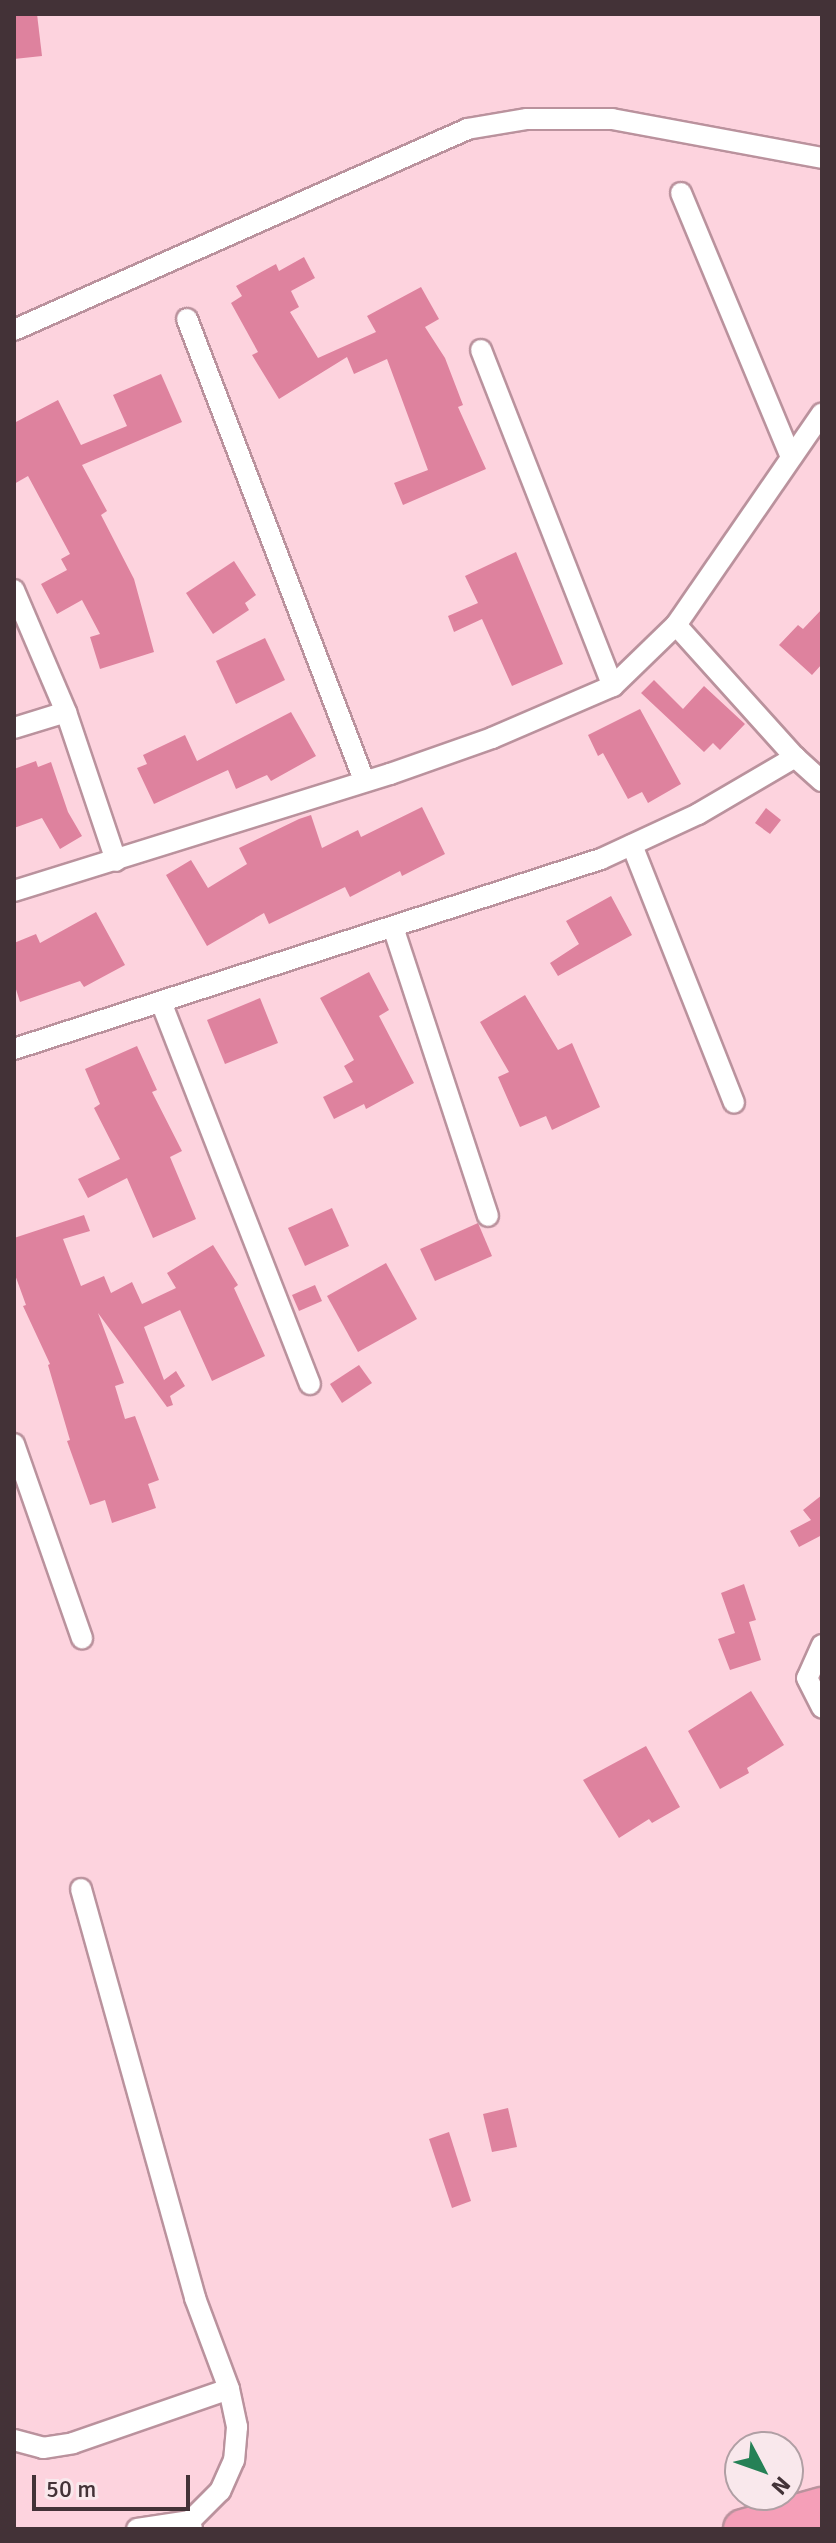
<!DOCTYPE html>
<style>
body{margin:0}
#map{position:relative;width:836px;height:2543px;overflow:hidden;background:#fdd3de;font-family:Signika,sans-serif}
div>[style]{position:absolute}
[style*='--x']{left:calc(var(--x)*1px);top:calc(var(--y)*1px);width:calc(var(--w)*1px);rotate:calc(var(--a)*1deg)}
.building>*{inset:0;background:#de829e}
.roads{filter:drop-shadow(2px 0 #ba929d) drop-shadow(-2px 0 #ba929d) drop-shadow(0 2px #ba929d) drop-shadow(0 -2px #ba929d)}
.street>*{height:20px;margin:-10px;padding:0 10px;transform-origin:10px;border-radius:10px;background:#fff}
.highway>*{height:38px;margin:-19px;padding:0 19px;transform-origin:19px;border-radius:19px;background:#f59fb8}
span{translate:-50% -50%;white-space:nowrap;text-align:center;line-height:1.15;-webkit-text-stroke:6px #f9e8ec;paint-order:stroke}
.frame{position:absolute;inset:0;border:16px solid #433237;pointer-events:none}
.north{position:absolute;left:724px;top:2431px;width:80px;height:80px;box-sizing:border-box;background:#f9e8ec;border:2px solid #b09fa4;border-radius:50%;rotate:131deg;font-size:22px;font-weight:700;line-height:32px;text-align:center;color:#433237}
.north::after{content:'';display:block;margin:auto;width:28px;height:36px;background:#268156;clip-path:polygon(50% 0,100% 100%,50% 72%,0 100%)}
.scale{position:absolute;left:32px;top:2475px;width:158px;height:36px;box-sizing:border-box;border:4px solid #433237;border-top:0;padding-left:10px;font-size:24px;line-height:28px;white-space:nowrap;color:#433237;-webkit-text-stroke:6px #f9e8ec;paint-order:stroke}
</style>
<div id="map">
<div class="building">
<i style="clip-path:polygon(37px 14px,42px 56px,14px 59px,14px 16px)"></i>
<i style="clip-path:polygon(304px 257px,315px 278px,291px 291px,299px 307px,290px 312px,318px 358px,376px 332px,367px 316px,421px 287px,439px 319px,425px 327px,445px 358px,463px 405px,458px 407px,486px 469px,403px 505px,394px 483px,428px 470px,387px 359px,354px 374px,347px 357px,279px 399px,252px 355px,258px 352px,231px 303px,242px 296px,236px 286px,276px 264px,279px 271px)"></i>
<i style="clip-path:polygon(161px 374px,182px 422px,82px 465px,107px 511px,101px 515px,134px 579px,154px 652px,100px 669px,90px 637px,100px 634px,82px 600px,57px 614px,41px 584px,67px 570px,61px 559px,70px 554px,28px 476px,14px 484px,14px 423px,58px 400px,81px 445px,127px 426px,113px 395px)"></i>
<i style="clip-path:polygon(516px 552px,563px 664px,512px 686px,482px 619px,454px 632px,448px 616px,478px 603px,465px 576px)"></i>
<i style="clip-path:polygon(234px 561px,256px 595px,245px 603px,249px 610px,213px 634px,186px 593px)"></i>
<i style="clip-path:polygon(822px 609px,822px 664px,812px 675px,779px 645px,798px 625px,803px 629px)"></i>
<i style="clip-path:polygon(265px 638px,285px 680px,236px 704px,216px 661px)"></i>
<i style="clip-path:polygon(654px 680px,683px 709px,704px 686px,745px 724px,720px 750px,713px 743px,704px 752px,641px 693px)"></i>
<i style="clip-path:polygon(640px 709px,681px 784px,648px 803px,642px 792px,628px 799px,603px 753px,598px 756px,588px 735px)"></i>
<i style="clip-path:polygon(291px 712px,316px 756px,271px 781px,267px 775px,236px 789px,228px 770px,154px 804px,137px 768px,147px 764px,143px 755px,185px 735px,197px 761px)"></i>
<i style="clip-path:polygon(36px 761px,38px 767px,51px 762px,68px 812px,82px 836px,60px 849px,42px 818px,14px 828px,14px 769px)"></i>
<i style="clip-path:polygon(422px 807px,445px 854px,402px 876px,400px 871px,350px 897px,345px 887px,269px 924px,264px 913px,207px 946px,166px 875px,191px 860px,208px 888px,247px 864px,239px 848px,299px 819px,311px 815px,322px 848px,358px 830px,361px 837px)"></i>
<i style="clip-path:polygon(766px 808px,781px 820px,770px 834px,755px 823px)"></i>
<i style="clip-path:polygon(611px 896px,632px 935px,558px 976px,550px 963px,579px 944px,566px 921px)"></i>
<i style="clip-path:polygon(96px 912px,125px 965px,84px 987px,80px 981px,20px 1002px,14px 983px,14px 943px,36px 934px,40px 943px)"></i>
<i style="clip-path:polygon(369px 972px,389px 1010px,379px 1016px,414px 1083px,366px 1109px,364px 1104px,334px 1119px,323px 1097px,353px 1082px,344px 1066px,354px 1060px,320px 998px)"></i>
<i style="clip-path:polygon(525px 995px,558px 1050px,572px 1043px,600px 1107px,552px 1130px,546px 1116px,520px 1127px,498px 1077px,509px 1072px,480px 1022px)"></i>
<i style="clip-path:polygon(260px 998px,278px 1043px,225px 1064px,207px 1020px)"></i>
<i style="clip-path:polygon(137px 1046px,157px 1090px,152px 1092px,182px 1151px,170px 1157px,196px 1219px,153px 1238px,127px 1178px,88px 1198px,78px 1179px,120px 1159px,94px 1108px,100px 1104px,85px 1069px)"></i>
<i style="clip-path:polygon(332px 1208px,349px 1246px,305px 1266px,288px 1228px)"></i>
<i style="clip-path:polygon(84px 1215px,90px 1231px,63px 1239px,81px 1286px,104px 1276px,111px 1293px,132px 1282px,142px 1304px,176px 1288px,167px 1273px,213px 1245px,238px 1285px,234px 1288px,265px 1356px,212px 1381px,180px 1310px,144px 1327px,164px 1380px,176px 1371px,185px 1386px,170px 1396px,173px 1405px,167px 1407px,98px 1313px,124px 1383px,115px 1386px,125px 1419px,135px 1416px,159px 1480px,148px 1484px,156px 1508px,112px 1523px,105px 1500px,90px 1505px,67px 1441px,70px 1440px,48px 1365px,50px 1364px,23px 1306px,26px 1305px,14px 1272px,14px 1238px)"></i>
<i style="clip-path:polygon(478px 1223px,492px 1256px,435px 1281px,420px 1249px)"></i>
<i style="clip-path:polygon(386px 1263px,417px 1319px,358px 1352px,327px 1296px)"></i>
<i style="clip-path:polygon(315px 1285px,322px 1301px,299px 1311px,292px 1295px)"></i>
<i style="clip-path:polygon(359px 1365px,372px 1383px,342px 1403px,330px 1384px)"></i>
<i style="clip-path:polygon(822px 1495px,822px 1535px,799px 1547px,790px 1531px,811px 1520px,803px 1510px)"></i>
<i style="clip-path:polygon(744px 1584px,756px 1620px,749px 1622px,761px 1660px,730px 1670px,718px 1639px,735px 1633px,721px 1593px)"></i>
<i style="clip-path:polygon(751px 1691px,784px 1745px,747px 1768px,749px 1773px,720px 1789px,688px 1731px)"></i>
<i style="clip-path:polygon(646px 1746px,680px 1807px,652px 1823px,649px 1819px,619px 1838px,583px 1780px)"></i>
<i style="clip-path:polygon(508px 2108px,517px 2147px,492px 2152px,483px 2114px)"></i>
<i style="clip-path:polygon(449px 2132px,471px 2201px,452px 2208px,429px 2139px)"></i>
</div>
<div class="roads">
<div class="street">
<i style="--x:681;--y:193;--w:286;--a:67.4"></i>
<i style="--x:187;--y:319;--w:495;--a:69"></i>
<i style="--x:14;--y:330;--w:496;--a:-23.9"></i>
<i style="--x:467;--y:129;--w:61;--a:-9.5"></i>
<i style="--x:527;--y:119;--w:85;--a:0"></i>
<i style="--x:612;--y:119;--w:214;--a:10.5"></i>
<i style="--x:481;--y:350;--w:361;--a:68.6"></i>
<i style="--x:14;--y:590;--w:133;--a:66.9"></i>
<i style="--x:66;--y:712;--w:157;--a:71.4"></i>
<i style="--x:676;--y:625;--w:178;--a:48"></i>
<i style="--x:795;--y:757;--w:36;--a:42"></i>
<i style="--x:14;--y:728;--w:54;--a:-17.1"></i>
<i style="--x:632;--y:845;--w:277;--a:68.4"></i>
<i style="--x:14;--y:891;--w:394;--a:-17.3"></i>
<i style="--x:390;--y:774;--w:108;--a:-19.4"></i>
<i style="--x:492;--y:738;--w:132;--a:-23.3"></i>
<i style="--x:613;--y:686;--w:88;--a:-44.1"></i>
<i style="--x:676;--y:625;--w:257;--a:-55.4"></i>
<i style="--x:393;--y:927;--w:304;--a:71.8"></i>
<i style="--x:161;--y:1002;--w:410;--a:68.7"></i>
<i style="--x:14;--y:1049;--w:617;--a:-17.94"></i>
<i style="--x:601;--y:859;--w:107;--a:-24.9"></i>
<i style="--x:698;--y:814;--w:113;--a:-30.4"></i>
<i style="--x:14;--y:1444;--w:206;--a:70.7"></i>
<i style="--x:822;--y:1645;--w:36;--a:114"></i>
<i style="--x:807;--y:1678;--w:33;--a:63"></i>
<i style="--x:81;--y:1889;--w:425;--a:74.4"></i>
<i style="--x:195;--y:2298;--w:97;--a:69.5"></i>
<i style="--x:229;--y:2389;--w:39;--a:78"></i>
<i style="--x:237;--y:2427;--w:33;--a:95"></i>
<i style="--x:234;--y:2460;--w:34;--a:114"></i>
<i style="--x:220;--y:2491;--w:42;--a:135"></i>
<i style="--x:190;--y:2521;--w:8;--a:76"></i>
<i style="--x:14;--y:2440;--w:30;--a:15"></i>
<i style="--x:43;--y:2448;--w:30;--a:-9"></i>
<i style="--x:73;--y:2443;--w:165;--a:-19.1"></i>
<i style="--x:137;--y:2529;--w:54;--a:-8.6"></i>
</div>
<div class="highway">
<i style="--x:743;--y:2529;--w:82;--a:-15.6"></i>
</div>
</div>
<div class="frame"></div>
<div class="north">N</div>
<div class="scale">50 m</div>
</div>
